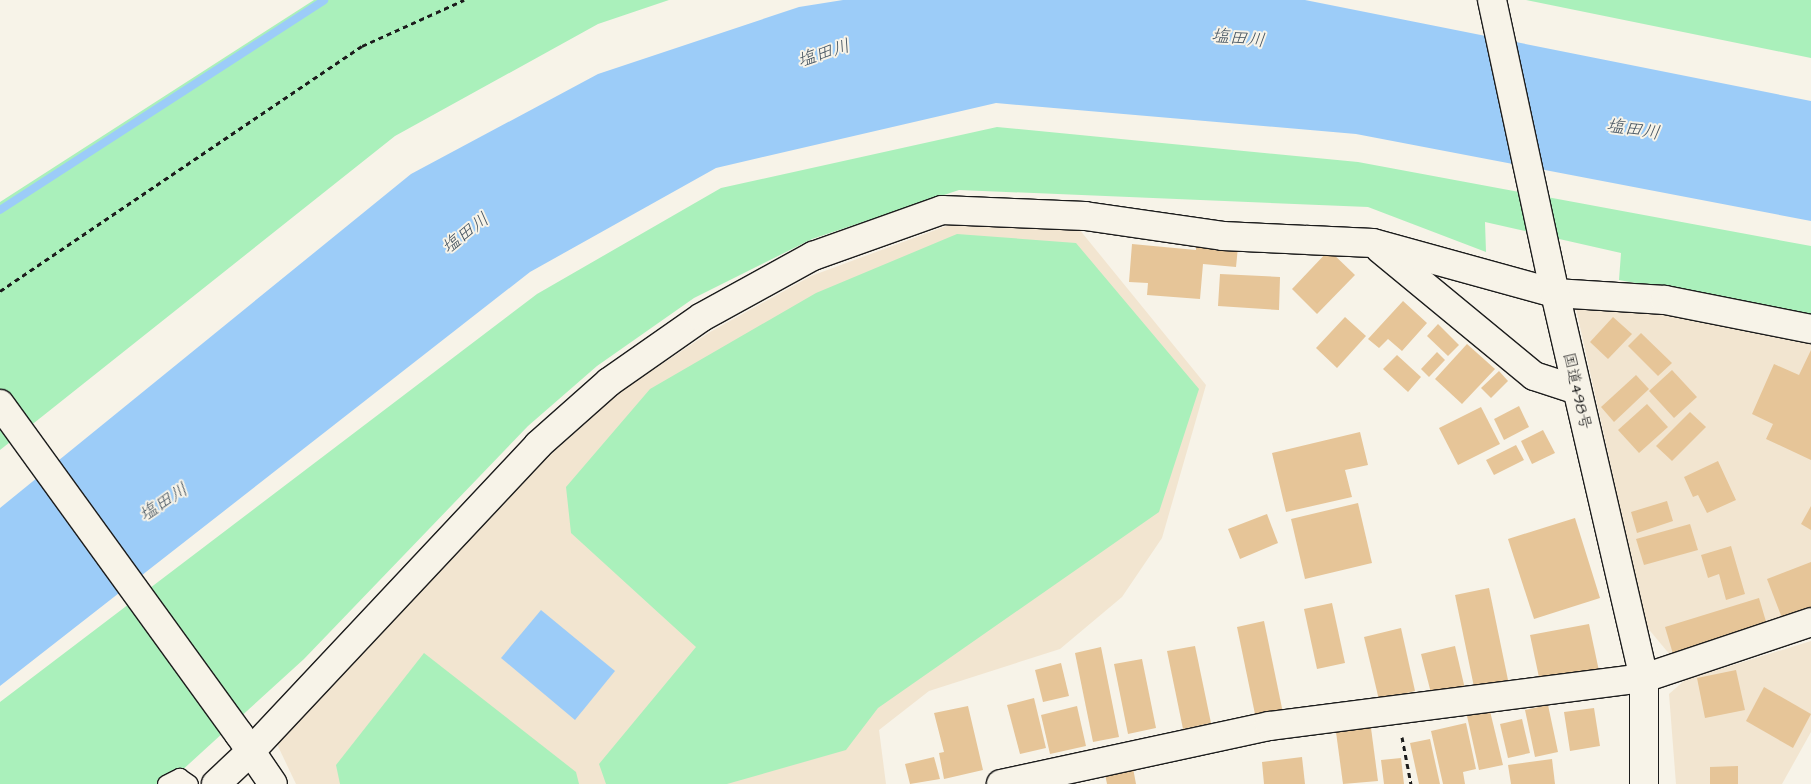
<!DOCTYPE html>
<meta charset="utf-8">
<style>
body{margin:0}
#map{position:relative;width:1811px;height:784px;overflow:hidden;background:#f7f3e8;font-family:"Architects Daughter","Klee One",sans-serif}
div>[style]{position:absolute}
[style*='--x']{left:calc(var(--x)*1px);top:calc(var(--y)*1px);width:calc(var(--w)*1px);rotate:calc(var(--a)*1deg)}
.built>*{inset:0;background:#f2e5d0}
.green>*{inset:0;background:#aaf0bb}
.water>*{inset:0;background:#9cccf8}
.stream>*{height:8px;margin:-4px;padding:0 4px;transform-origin:4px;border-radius:4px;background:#9cccf8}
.building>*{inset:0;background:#e6c598}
.path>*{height:3px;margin-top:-1.5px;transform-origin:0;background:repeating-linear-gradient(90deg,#1c1c1c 0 5px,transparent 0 9px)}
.roads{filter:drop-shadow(1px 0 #1c1c1c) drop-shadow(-1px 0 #1c1c1c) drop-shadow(0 1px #1c1c1c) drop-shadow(0 -1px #1c1c1c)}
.service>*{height:16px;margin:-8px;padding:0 8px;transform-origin:8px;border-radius:8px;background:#f7f3e8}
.minor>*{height:28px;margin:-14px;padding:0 14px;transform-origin:14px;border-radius:14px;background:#f7f3e8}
.tertiary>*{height:28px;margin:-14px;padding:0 14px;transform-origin:14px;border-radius:14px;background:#f7f3e8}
.trunk>*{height:28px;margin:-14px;padding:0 14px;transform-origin:14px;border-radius:14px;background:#f7f3e8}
span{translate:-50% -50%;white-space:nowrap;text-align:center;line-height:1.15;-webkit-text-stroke:4px #f7f3e8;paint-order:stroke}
.street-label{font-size:16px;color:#1c1c1c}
.water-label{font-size:18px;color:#42515e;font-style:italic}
</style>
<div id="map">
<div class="built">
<i style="clip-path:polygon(949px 225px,1079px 229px,1206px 385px,1162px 538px,1122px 597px,1060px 649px,929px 691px,879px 730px,886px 784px,296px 784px,276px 742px,515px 487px,617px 394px,710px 332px,811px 276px)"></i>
<i style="clip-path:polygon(1575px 304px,1652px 304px,1811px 336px,1811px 613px,1671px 656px,1646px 626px)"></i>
<i style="clip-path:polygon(1811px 641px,1811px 732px,1782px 784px,1676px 784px,1669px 694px,1685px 680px)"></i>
</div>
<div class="green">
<i style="clip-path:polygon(314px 0,669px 0,598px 24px,395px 136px,0 450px,0 202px)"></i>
<i style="clip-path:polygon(1526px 0,1811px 0,1811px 58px)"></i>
<i style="clip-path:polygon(997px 127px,1358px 162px,1811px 246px,1811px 315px,1619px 280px,1621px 253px,1485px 222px,1486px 252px,1368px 207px,959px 190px,812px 239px,694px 298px,597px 366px,528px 426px,304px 659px,167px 784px,0 784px,0 702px,537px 294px,721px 188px)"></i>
<i style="clip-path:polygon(957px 234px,1076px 243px,1199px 389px,1159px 512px,878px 708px,846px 750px,727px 784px,606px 784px,599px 764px,696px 647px,571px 533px,566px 487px,650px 389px,816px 293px)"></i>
<i style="clip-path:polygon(424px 653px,576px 772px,579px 784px,340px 784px,336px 765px)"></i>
</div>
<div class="water">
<i style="clip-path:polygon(843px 0,1305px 0,1811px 101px,1811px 221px,1356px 134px,996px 103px,716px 168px,530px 272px,0 686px,0 508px,411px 174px,598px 74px,799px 7px)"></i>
<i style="clip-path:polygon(541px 610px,615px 671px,575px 720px,501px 658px)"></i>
</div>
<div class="stream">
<i style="--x:0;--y:210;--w:386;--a:-32.9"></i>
</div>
<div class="building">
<i style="clip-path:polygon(1196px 243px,1238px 247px,1236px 267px,1203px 264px,1200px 299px,1147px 295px,1148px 283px,1129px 282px,1132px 244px,1196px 250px)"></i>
<i style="clip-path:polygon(1329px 250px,1355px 275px,1317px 314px,1292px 289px)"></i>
<i style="clip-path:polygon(1220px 274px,1280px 277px,1279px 310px,1218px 306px)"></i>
<i style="clip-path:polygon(1403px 301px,1427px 323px,1402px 351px,1388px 339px,1379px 348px,1368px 339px)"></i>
<i style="clip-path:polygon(1345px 317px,1366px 336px,1337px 368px,1316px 348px)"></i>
<i style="clip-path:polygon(1613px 317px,1632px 334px,1608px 359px,1590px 342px)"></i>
<i style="clip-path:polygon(1438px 324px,1459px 345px,1448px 356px,1427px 336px)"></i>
<i style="clip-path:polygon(1641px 333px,1672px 363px,1658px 376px,1628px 346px)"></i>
<i style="clip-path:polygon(1467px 344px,1495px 369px,1462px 404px,1435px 379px)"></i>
<i style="clip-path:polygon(1811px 350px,1811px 460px,1766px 439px,1773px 424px,1752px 414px,1774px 364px,1799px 375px)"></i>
<i style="clip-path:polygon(1437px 352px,1445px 360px,1429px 377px,1421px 369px)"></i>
<i style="clip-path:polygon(1397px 355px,1421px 377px,1408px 392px,1383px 369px)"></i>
<i style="clip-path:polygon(1672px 370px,1697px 397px,1674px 418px,1649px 391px)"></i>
<i style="clip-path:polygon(1499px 371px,1508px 381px,1491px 398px,1481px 388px)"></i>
<i style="clip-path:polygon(1636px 375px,1649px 389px,1614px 422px,1601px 407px)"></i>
<i style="clip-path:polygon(1647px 404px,1668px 427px,1639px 453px,1618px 430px)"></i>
<i style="clip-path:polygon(1519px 406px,1529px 427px,1504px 440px,1494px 419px)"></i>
<i style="clip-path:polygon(1481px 407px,1500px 444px,1458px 465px,1439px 428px)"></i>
<i style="clip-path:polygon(1690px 412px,1706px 427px,1672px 461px,1656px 446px)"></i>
<i style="clip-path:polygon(1543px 430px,1555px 453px,1532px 464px,1521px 441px)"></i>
<i style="clip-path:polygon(1360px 432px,1368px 465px,1345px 470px,1352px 497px,1286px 512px,1272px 453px)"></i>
<i style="clip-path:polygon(1516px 445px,1524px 460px,1494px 475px,1486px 460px)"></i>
<i style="clip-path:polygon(1718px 461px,1736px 500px,1707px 513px,1698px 495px,1693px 497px,1684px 477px)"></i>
<i style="clip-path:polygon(1667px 501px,1673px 521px,1637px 533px,1631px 512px)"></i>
<i style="clip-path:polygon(1358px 503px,1372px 563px,1305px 579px,1291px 519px)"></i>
<i style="clip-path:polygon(1811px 506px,1811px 530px,1801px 524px)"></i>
<i style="clip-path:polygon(1267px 514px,1278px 543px,1240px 559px,1228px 529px)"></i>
<i style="clip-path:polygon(1575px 518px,1600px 598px,1534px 619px,1508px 539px)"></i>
<i style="clip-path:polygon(1690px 524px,1698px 550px,1644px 565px,1636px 539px)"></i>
<i style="clip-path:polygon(1731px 546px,1745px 594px,1726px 600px,1719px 574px,1708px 578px,1701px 555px)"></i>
<i style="clip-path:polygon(1811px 562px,1811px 607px,1782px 618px,1767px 579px)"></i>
<i style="clip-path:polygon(1489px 588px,1508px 680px,1474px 687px,1455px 595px)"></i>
<i style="clip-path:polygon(1759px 598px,1767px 625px,1673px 654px,1665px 627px)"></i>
<i style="clip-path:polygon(1332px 603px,1345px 663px,1317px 669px,1304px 609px)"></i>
<i style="clip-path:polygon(1264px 621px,1283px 713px,1256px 719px,1237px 627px)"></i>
<i style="clip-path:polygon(1589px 624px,1599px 671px,1540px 682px,1530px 635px)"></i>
<i style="clip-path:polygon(1401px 628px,1415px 691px,1379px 700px,1364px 637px)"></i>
<i style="clip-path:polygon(1195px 646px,1211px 723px,1183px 729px,1167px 651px)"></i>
<i style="clip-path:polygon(1455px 646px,1465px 689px,1432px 697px,1421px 654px)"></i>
<i style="clip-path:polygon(1101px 647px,1119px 737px,1093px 742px,1075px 653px)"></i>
<i style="clip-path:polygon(1142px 659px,1156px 728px,1128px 734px,1114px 664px)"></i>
<i style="clip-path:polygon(1061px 663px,1069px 696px,1043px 702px,1035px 670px)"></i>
<i style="clip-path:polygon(1736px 670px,1745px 710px,1705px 718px,1697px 678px)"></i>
<i style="clip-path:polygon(1764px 687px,1811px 714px,1793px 748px,1746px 721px)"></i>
<i style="clip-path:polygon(1034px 698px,1046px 748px,1020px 754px,1007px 705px)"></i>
<i style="clip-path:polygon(1548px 705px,1558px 752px,1535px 757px,1525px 710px)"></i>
<i style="clip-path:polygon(968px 706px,983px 770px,944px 779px,939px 753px,944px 752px,934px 713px)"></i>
<i style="clip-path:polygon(1077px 706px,1086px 746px,1050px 754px,1041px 715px)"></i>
<i style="clip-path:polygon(1594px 708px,1600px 746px,1570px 751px,1564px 712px)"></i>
<i style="clip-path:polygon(1490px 711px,1503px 765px,1479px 770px,1467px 716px)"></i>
<i style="clip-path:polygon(1522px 719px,1530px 753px,1508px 758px,1500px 724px)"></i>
<i style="clip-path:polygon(1466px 723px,1476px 769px,1463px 772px,1465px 784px,1443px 784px,1431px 731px)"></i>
<i style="clip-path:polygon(1371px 728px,1378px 781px,1343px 784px,1336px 732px)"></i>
<i style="clip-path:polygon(1430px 739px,1440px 784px,1419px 784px,1410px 743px)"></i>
<i style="clip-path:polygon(934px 757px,940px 779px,910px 784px,905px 764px)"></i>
<i style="clip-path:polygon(1302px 757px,1305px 784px,1264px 784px,1262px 762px)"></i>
<i style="clip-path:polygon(1401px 758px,1404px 784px,1384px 784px,1381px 760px)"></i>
<i style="clip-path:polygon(1552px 759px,1555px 784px,1511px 784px,1508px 765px)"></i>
<i style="clip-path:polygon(1738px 766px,1738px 784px,1710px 784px,1710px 767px)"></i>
<i style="clip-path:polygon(1133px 768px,1136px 784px,1107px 784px,1105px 774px)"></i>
</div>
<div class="path">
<i style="--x:0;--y:291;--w:437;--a:-34.1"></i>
<i style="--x:362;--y:46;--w:112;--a:-24.3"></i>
<i style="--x:1402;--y:737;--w:48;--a:79.2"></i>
</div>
<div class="roads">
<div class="service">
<i style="--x:166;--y:784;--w:16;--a:-27"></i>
<i style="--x:180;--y:777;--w:12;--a:35"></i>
</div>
<div class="minor">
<i style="--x:1380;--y:249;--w:200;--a:39.5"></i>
<i style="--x:1534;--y:376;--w:45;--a:18"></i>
<i style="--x:0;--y:404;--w:407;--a:54.1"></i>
<i style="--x:216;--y:784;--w:48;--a:-43.3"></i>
<i style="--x:251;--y:751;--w:420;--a:-46.8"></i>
<i style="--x:538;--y:445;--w:95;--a:-41.6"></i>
<i style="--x:609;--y:382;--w:113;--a:-35"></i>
<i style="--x:702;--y:317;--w:127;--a:-28.8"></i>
<i style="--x:813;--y:256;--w:137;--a:-19.6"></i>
<i style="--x:942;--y:210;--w:143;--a:2.4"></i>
<i style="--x:1085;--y:216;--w:139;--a:8.2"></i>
<i style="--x:1223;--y:236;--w:150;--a:2.7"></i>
<i style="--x:1373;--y:243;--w:189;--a:15.4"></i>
<i style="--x:1555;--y:293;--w:110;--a:3.6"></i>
<i style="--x:1665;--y:300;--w:149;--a:11.2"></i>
<i style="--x:1001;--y:784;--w:274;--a:-12.2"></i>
<i style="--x:1269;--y:726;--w:378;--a:-7.3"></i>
<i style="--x:1644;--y:678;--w:176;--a:-18.5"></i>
</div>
<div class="tertiary">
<i style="--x:239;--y:734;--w:60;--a:55.8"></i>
</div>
<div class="trunk">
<i style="--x:1492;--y:0;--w:300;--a:77.9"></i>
<i style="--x:1555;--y:293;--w:395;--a:77"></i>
<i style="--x:1644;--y:678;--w:106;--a:90"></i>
</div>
</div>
<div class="street-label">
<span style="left:1577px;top:391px;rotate:77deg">国道498号</span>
</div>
<div class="water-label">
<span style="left:1238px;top:39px;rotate:6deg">塩田川</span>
<span style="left:824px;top:54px;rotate:-18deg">塩田川</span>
<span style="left:1633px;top:130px;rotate:9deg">塩田川</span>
<span style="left:466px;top:234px;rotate:-38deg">塩田川</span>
<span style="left:164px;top:503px;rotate:-33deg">塩田川</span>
</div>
</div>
